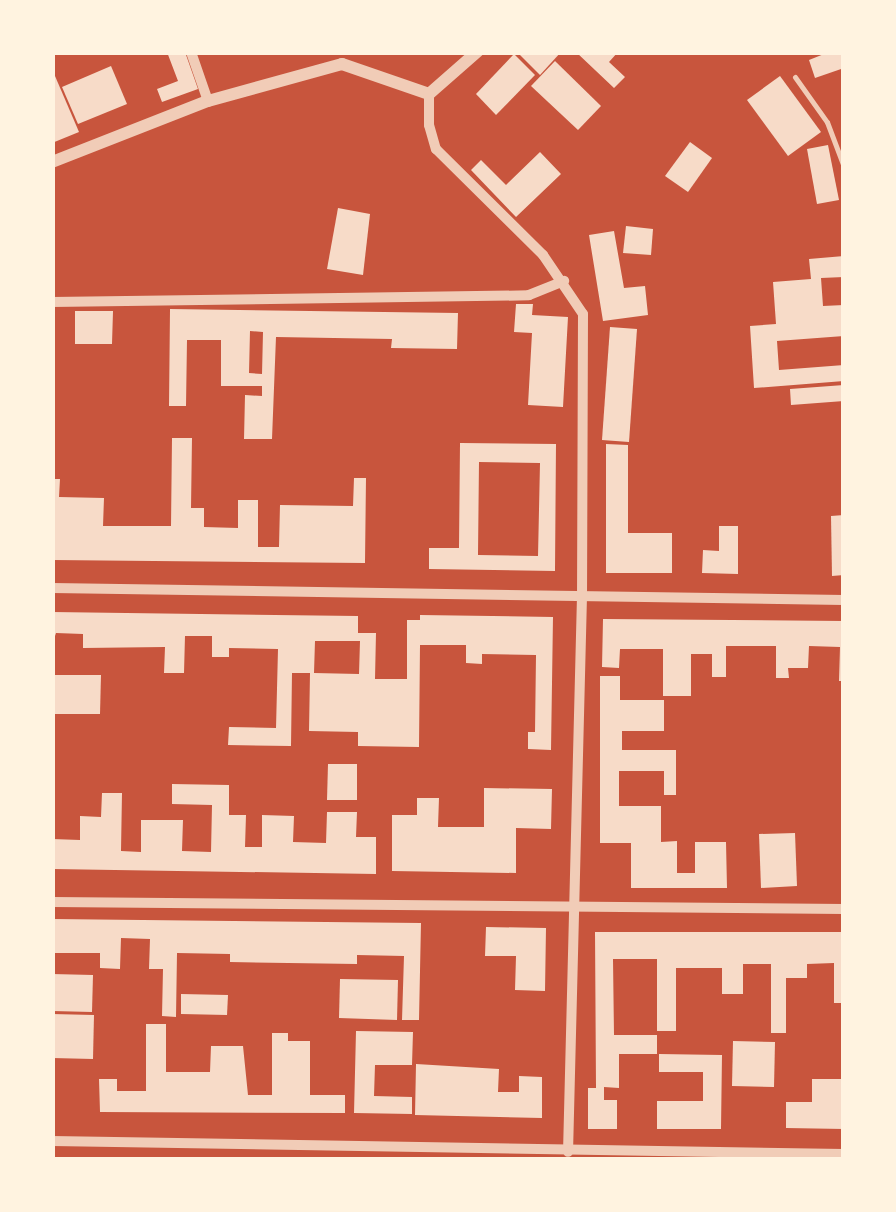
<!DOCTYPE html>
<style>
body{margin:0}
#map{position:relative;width:896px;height:1212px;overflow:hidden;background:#c8553d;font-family:Helvetica,sans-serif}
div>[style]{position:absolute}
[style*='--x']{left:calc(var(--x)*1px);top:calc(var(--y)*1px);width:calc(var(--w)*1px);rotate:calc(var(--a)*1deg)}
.building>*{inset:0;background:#f7dbc8}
.service>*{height:5px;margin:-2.5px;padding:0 2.5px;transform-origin:2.5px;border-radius:2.5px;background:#f1ccb7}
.minor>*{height:10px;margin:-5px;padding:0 5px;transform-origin:5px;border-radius:5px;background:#f1ccb7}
.tertiary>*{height:12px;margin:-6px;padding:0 6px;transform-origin:6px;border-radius:6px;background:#f1ccb7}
span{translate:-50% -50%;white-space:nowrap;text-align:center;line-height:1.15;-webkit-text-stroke:9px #fff3e0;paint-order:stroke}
.frame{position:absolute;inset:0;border:55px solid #fff3e0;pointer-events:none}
</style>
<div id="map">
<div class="building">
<i style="clip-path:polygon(167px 52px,185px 52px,198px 89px,162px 102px,157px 89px,178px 81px)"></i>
<i style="clip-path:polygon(517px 52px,561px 52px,540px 75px)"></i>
<i style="clip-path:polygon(576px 52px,618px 52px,609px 62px,625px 77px,614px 88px)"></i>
<i style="clip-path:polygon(829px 52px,844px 52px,844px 68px,815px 78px,809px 60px)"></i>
<i style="clip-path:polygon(514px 54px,535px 75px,496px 115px,476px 94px)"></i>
<i style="clip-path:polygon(555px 61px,601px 106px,578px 130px,531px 86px)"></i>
<i style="clip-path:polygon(111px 66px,127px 104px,78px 124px,62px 87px)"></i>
<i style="clip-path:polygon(52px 69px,79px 132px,52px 143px)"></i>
<i style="clip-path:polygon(780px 76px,821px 132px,788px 156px,747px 100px)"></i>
<i style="clip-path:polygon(690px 142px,712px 158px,688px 192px,665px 176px)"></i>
<i style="clip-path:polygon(828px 145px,839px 200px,817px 204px,807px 149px)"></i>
<i style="clip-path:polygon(540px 152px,561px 174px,516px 217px,471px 170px,481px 160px,506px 185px)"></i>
<i style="clip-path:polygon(338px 208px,370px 214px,363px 275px,327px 269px)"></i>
<i style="clip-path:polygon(626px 226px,653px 229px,651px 255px,623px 253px)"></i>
<i style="clip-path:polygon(614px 231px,624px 288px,645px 286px,648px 315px,603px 321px,589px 235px)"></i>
<i style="clip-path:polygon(844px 256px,844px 277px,821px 278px,823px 306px,844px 305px,844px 336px,777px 341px,779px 370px,844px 365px,844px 381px,754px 388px,750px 326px,776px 324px,773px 282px,811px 279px,809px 259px)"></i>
<i style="clip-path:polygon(516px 304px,533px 304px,532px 315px,568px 317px,563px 407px,528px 405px,532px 333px,514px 332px)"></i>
<i style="clip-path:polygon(evenodd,170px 309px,458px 313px,457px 349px,391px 348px,392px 339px,276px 337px,272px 439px,244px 439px,245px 395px,262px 396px,262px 386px,221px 386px,221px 340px,187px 340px,186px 406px,169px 406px,170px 309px,250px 331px,263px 332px,262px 374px,249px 373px,250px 331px)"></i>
<i style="clip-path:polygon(75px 311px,113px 311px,112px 344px,75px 344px)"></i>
<i style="clip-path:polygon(610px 327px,637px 329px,629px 442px,602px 440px)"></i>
<i style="clip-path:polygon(844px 385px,844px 401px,791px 405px,790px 389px)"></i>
<i style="clip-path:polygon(172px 438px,192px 438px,191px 508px,204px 508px,204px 527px,238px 528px,238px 500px,258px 500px,258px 547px,279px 547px,280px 505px,353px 506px,354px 478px,366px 478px,365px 563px,52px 560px,52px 479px,60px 479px,59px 497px,104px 498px,103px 526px,171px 526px)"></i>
<i style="clip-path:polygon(evenodd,460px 443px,556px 444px,555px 571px,429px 569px,429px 548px,459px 548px,460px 443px,479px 462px,540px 463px,538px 556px,478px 555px,479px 462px)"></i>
<i style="clip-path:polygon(606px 444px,628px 445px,628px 533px,672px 533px,672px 573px,606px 573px)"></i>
<i style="clip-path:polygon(844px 515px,844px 575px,832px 576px,831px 516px)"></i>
<i style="clip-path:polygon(719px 526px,738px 526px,738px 574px,702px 573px,703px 550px,719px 551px)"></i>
<i style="clip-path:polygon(evenodd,52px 612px,358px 616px,358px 633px,376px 633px,375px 679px,407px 679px,407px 620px,420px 620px,420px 615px,553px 617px,551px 750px,528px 749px,528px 732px,535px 732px,536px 655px,482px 654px,482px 664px,466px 663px,466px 645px,420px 645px,419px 747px,358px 746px,358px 732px,309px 731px,310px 673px,292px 673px,291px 746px,228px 745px,229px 727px,276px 728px,278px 649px,229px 648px,229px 657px,212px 657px,212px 636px,185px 636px,184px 673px,164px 673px,165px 647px,83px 648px,83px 634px,56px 633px,52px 645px,52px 612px,315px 641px,360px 641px,359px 674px,314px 673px,315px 641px)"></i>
<i style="clip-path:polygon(603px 619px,844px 621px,844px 681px,839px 681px,840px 647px,809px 646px,808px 668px,788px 668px,789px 678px,776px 678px,776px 646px,726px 646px,726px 677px,712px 677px,712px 654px,691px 654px,691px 696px,663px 696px,663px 649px,620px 649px,619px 668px,602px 667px)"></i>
<i style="clip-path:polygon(52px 675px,101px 675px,100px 714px,52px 714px)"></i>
<i style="clip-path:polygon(600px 676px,620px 676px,620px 700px,664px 700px,664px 731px,622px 731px,622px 750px,676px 750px,676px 795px,664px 795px,664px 771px,619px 771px,619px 806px,661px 806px,661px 842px,677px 841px,677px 873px,695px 873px,695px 842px,726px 842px,727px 888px,631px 888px,631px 843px,600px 843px)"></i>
<i style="clip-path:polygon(328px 764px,357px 764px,357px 800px,327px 800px)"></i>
<i style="clip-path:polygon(172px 784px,229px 785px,229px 815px,246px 815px,245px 847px,262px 847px,262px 815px,294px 816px,293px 842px,326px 843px,327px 812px,357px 812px,356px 837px,376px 837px,376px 874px,52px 869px,52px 839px,80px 840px,80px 816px,101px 817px,102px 793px,122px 793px,121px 851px,141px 852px,141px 820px,183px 820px,182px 851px,211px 852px,212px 805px,172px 804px)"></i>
<i style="clip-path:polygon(484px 788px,552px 789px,551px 829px,516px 828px,516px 873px,392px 871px,392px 815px,417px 815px,417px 798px,439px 798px,438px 827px,484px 827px)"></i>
<i style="clip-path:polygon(795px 833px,797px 886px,761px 888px,759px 834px)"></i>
<i style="clip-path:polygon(52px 919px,421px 923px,419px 1020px,402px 1020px,404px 956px,357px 955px,357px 964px,230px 962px,230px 954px,177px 953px,176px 1017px,162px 1016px,163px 969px,149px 969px,150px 939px,121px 938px,120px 969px,100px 968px,100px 953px,52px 953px)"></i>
<i style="clip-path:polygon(486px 927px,546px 928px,545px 991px,515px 990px,516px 956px,485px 956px)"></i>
<i style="clip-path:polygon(595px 932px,844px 932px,844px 1003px,834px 1003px,834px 963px,807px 964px,807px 978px,786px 978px,786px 1033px,771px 1033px,771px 964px,743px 964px,743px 994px,722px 994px,722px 968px,676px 968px,676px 1031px,657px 1031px,657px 959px,613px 959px,614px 1035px,657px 1035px,657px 1054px,619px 1054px,619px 1088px,604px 1087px,604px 1100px,617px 1100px,617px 1129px,588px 1129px,588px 1088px,596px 1088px)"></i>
<i style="clip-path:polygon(52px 974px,93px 975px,92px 1012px,52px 1011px)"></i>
<i style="clip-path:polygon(340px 979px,398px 980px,397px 1020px,339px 1018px)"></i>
<i style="clip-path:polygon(181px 994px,228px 995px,227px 1015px,181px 1014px)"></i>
<i style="clip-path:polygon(52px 1014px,94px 1015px,93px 1059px,52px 1058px)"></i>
<i style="clip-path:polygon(146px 1024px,166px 1024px,166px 1072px,210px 1072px,211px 1046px,243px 1046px,248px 1095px,272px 1095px,272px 1033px,288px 1033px,288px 1041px,310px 1041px,310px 1095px,345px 1095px,345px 1113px,100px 1112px,99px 1079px,117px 1079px,117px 1091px,146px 1091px)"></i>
<i style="clip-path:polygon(356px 1031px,413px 1032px,412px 1065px,375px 1065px,374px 1096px,412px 1097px,412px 1114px,354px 1113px)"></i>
<i style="clip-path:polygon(733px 1041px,775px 1042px,774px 1087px,732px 1086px)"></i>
<i style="clip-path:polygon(659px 1054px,722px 1055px,721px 1129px,657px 1129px,657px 1101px,703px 1101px,703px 1072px,659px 1072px)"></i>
<i style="clip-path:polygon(416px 1064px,499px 1069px,498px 1092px,519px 1092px,519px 1076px,542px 1077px,542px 1118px,415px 1115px)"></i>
<i style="clip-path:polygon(812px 1079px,844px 1079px,844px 1129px,786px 1128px,786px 1102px,812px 1102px)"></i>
</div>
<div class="service">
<i style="--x:795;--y:77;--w:55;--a:54.6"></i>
<i style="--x:827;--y:122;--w:48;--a:69.3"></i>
</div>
<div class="minor">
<i style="--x:191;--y:52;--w:52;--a:70.9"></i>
<i style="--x:429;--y:94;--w:31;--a:90"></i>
<i style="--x:429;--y:125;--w:25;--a:74"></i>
<i style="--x:436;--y:149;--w:151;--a:44.7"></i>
<i style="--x:543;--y:255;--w:71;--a:55.9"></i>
<i style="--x:583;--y:314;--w:282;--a:90.2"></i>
<i style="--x:582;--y:596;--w:556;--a:91.44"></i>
<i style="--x:52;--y:302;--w:477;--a:-0.8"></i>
<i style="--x:529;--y:295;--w:38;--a:-22"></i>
<i style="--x:52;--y:588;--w:792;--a:0.87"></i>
<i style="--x:52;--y:902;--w:792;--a:0.51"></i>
<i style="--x:52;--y:1141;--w:792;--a:0.94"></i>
</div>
<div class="tertiary">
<i style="--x:52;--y:162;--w:168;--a:-21.4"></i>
<i style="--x:208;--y:101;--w:139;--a:-15.4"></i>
<i style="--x:342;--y:64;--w:92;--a:19"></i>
<i style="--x:429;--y:94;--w:64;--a:-41.2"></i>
</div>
<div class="frame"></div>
</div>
